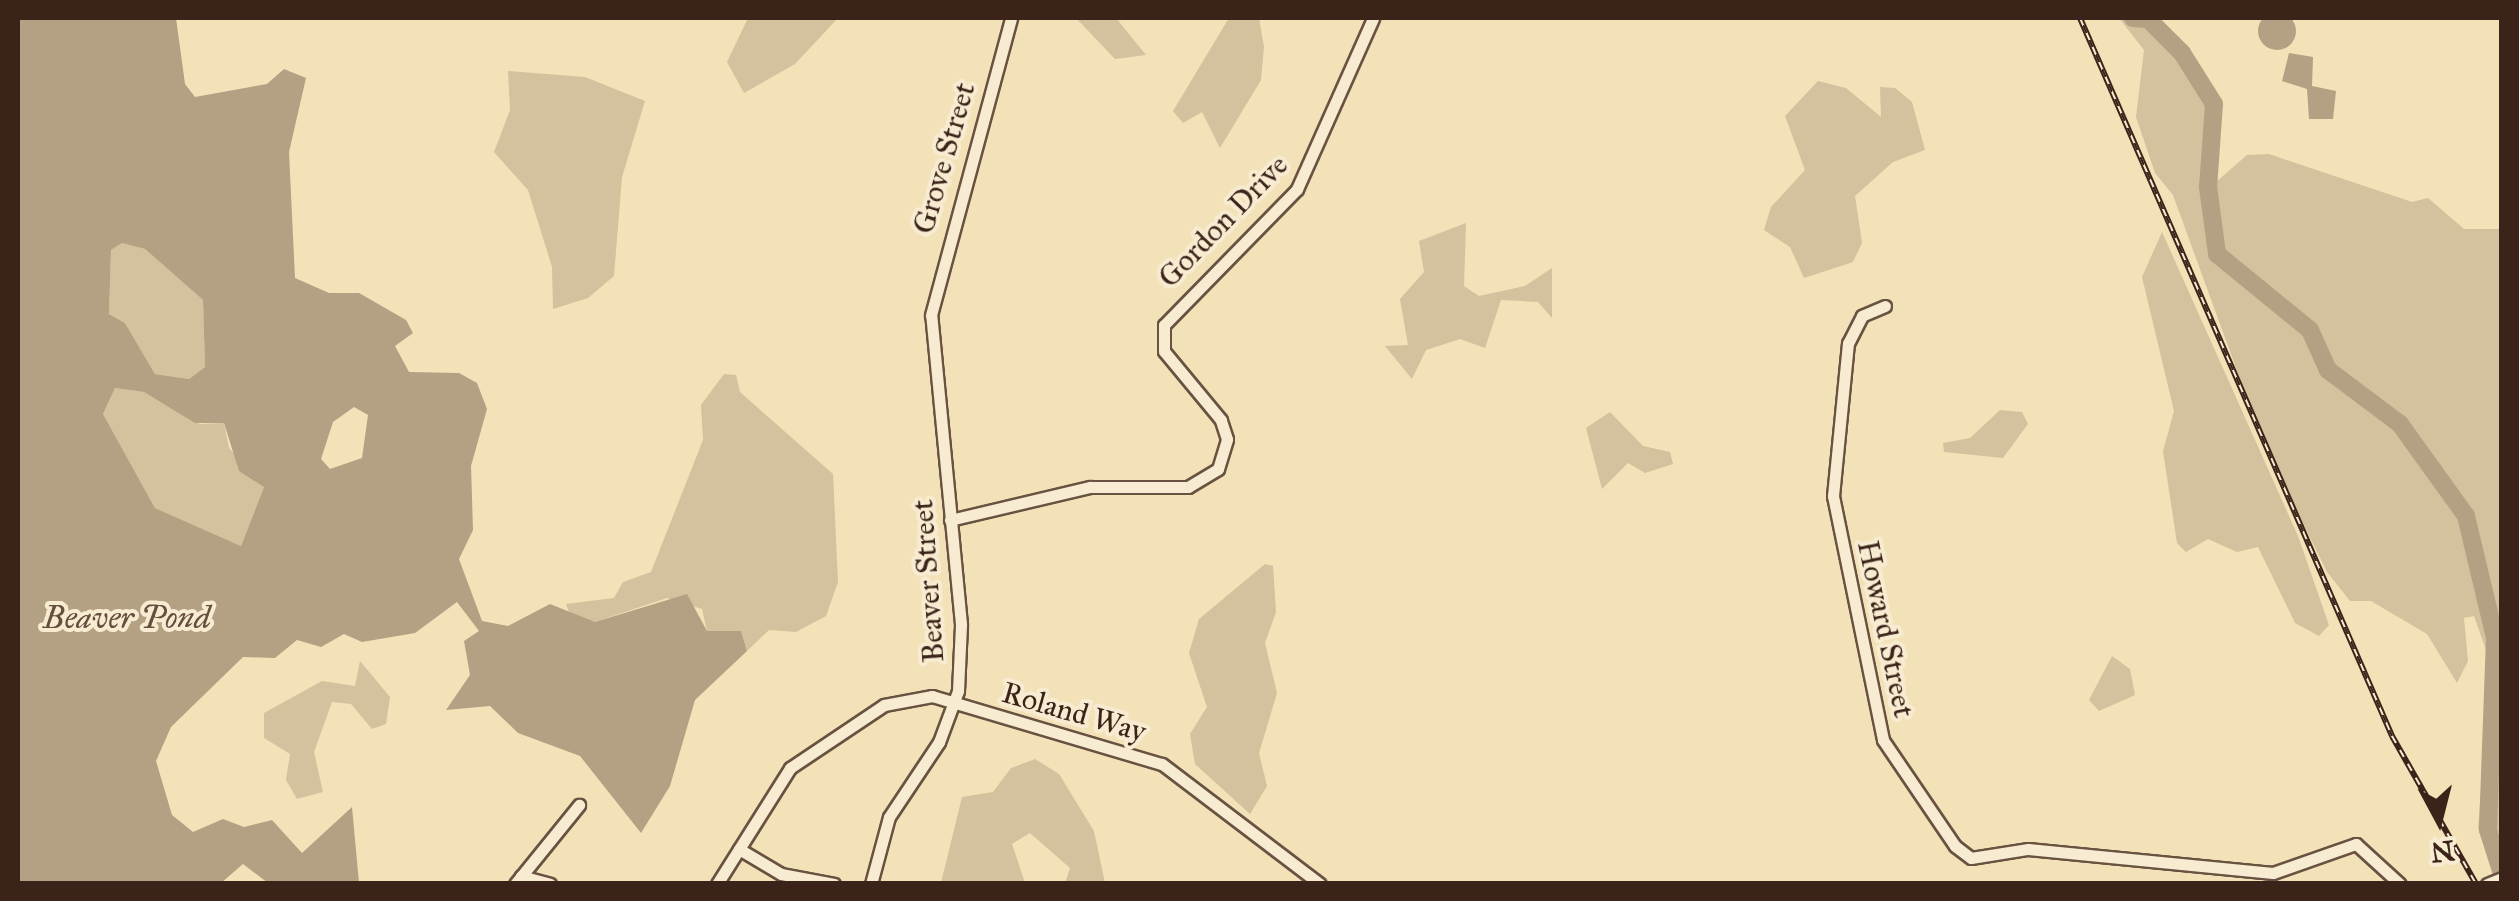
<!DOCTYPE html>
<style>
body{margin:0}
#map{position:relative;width:2519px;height:901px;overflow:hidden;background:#f3e1b8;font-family:"IM FELL Great Primer",serif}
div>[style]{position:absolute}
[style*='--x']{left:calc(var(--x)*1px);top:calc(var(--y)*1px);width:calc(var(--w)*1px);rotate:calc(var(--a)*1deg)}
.green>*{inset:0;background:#d4c19d}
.water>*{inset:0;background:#b4a082}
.round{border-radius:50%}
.river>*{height:18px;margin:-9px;padding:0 9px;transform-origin:9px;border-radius:9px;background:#b4a082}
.roads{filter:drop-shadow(2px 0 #695241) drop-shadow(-2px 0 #695241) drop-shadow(0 2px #695241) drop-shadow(0 -2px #695241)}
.minor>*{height:11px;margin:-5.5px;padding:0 5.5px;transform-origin:5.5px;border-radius:5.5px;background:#f7ecd1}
.rail>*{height:6px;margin-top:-3px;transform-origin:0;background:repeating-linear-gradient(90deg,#f7ecd1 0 8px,#3b2319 0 16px);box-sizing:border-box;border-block:2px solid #3b2319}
span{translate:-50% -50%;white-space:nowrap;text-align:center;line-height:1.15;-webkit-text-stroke:8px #f7ecd1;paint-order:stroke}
.street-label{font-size:30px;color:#3b2319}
.water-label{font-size:32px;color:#654f3e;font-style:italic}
.frame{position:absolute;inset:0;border:20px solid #3b2319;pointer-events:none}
.north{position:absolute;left:2389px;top:771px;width:100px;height:100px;-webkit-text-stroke:8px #f7ecd1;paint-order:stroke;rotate:173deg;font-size:28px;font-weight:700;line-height:40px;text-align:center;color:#3b2319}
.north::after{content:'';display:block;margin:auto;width:35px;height:45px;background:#3b2319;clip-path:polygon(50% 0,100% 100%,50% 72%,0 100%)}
</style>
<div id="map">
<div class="green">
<i style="clip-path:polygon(748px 18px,838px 18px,795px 64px,744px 93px,727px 62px)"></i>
<i style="clip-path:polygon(1076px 18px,1116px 18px,1146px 55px,1115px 59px)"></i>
<i style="clip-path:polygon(1229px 18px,1259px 18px,1264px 47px,1261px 80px,1220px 148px,1202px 112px,1183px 123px,1173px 111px)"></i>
<i style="clip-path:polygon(2119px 18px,2144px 18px,2208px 96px,2216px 182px,2247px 155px,2269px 154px,2412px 202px,2428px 198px,2464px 229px,2501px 229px,2502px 830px,2488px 841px,2478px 829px,2491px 664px,2474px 616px,2464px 618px,2468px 661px,2457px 683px,2427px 634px,2371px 601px,2350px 601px,2327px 572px,2263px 442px,2173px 195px,2155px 173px,2136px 117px,2144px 50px)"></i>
<i style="clip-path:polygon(508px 71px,585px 77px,645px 101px,622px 177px,614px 276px,588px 298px,553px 309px,552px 267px,528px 190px,494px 152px,510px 110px)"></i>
<i style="clip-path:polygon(1818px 81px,1846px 88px,1881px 117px,1880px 87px,1895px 88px,1912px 102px,1925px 150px,1893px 162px,1855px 196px,1862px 243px,1853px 262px,1804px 278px,1790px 247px,1764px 230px,1771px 207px,1805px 170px,1785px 116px)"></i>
<i style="clip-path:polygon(1466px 223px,1464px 286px,1479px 296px,1525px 286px,1552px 268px,1552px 318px,1538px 302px,1501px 300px,1485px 348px,1460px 339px,1426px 350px,1412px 379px,1385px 346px,1408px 345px,1400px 299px,1424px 272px,1419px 241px)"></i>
<i style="clip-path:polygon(2162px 232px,2298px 536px,2329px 625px,2319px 636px,2295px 623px,2258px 547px,2237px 552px,2208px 539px,2186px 552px,2177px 543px,2163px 451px,2174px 411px,2142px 277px)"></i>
<i style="clip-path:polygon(122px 243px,145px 249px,203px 300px,205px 367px,189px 379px,155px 374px,125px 323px,109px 314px,111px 250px)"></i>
<i style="clip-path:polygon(724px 374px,736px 375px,740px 392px,833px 474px,838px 582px,826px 616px,796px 632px,769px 630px,747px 651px,741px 631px,707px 631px,702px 609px,667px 598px,595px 622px,570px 615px,566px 604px,614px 598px,623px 582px,651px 572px,703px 440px,701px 405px)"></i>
<i style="clip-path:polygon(115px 388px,144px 392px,200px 424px,224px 423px,229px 448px,264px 487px,241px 546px,155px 508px,103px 414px)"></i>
<i style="clip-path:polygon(2000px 410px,2022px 412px,2028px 424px,2003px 458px,1944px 452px,1943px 443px,1970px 438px)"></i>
<i style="clip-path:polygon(1610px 412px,1643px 446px,1670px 452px,1673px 464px,1645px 473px,1628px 463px,1602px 489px,1586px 428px)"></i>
<i style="clip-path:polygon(1265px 564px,1273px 566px,1276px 612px,1265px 643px,1277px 693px,1259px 753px,1267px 786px,1250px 814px,1195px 764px,1190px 734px,1207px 707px,1189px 653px,1199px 619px)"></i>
<i style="clip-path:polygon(2112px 656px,2130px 669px,2135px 695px,2099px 711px,2089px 700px)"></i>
<i style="clip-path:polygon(360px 661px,390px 697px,386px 724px,372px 729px,351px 704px,332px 702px,314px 752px,323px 792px,297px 799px,286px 780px,290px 754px,264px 738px,264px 713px,322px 681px,355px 686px)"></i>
<i style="clip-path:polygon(1035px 759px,1059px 774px,1094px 831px,1105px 883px,1065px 883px,1070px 868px,1030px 833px,1012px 844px,1025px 883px,941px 883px,962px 797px,993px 792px,1011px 768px)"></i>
</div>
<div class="water">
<i class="round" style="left:2258px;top:12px;width:38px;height:38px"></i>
<i style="clip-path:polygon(evenodd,18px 18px,176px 18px,185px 84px,195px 97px,267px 84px,284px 69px,306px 78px,289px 152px,295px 278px,329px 293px,359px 293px,406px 320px,413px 333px,395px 346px,409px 372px,459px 373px,477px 383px,487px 409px,471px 466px,473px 530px,459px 559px,482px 621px,508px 626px,550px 604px,595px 622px,687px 594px,707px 631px,741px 631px,747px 651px,695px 700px,670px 786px,641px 833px,580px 756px,518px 733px,490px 706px,446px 710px,470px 675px,464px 641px,479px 631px,457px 602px,415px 633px,362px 642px,344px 634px,321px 647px,297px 640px,275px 658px,243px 657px,171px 727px,156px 761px,172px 815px,193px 832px,223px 819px,244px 827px,272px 820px,302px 853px,352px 807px,359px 883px,268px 883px,243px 864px,221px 883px,18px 883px,18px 18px,122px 243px,145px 249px,203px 300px,205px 367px,189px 379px,155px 374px,125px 323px,109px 314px,111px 250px,122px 243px,18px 18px,115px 388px,144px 392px,195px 423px,224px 423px,239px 471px,264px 487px,241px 546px,155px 508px,103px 414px,115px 388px,18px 18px,354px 407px,368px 415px,362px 458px,330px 469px,321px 459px,333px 422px,354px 407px)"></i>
<i style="clip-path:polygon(2289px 53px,2313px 57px,2312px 86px,2336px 91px,2333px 119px,2309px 119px,2307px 89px,2282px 81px)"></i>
</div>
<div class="river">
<i style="--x:2133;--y:18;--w:15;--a:4"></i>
<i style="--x:2148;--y:19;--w:48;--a:45"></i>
<i style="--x:2182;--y:53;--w:60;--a:57.9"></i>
<i style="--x:2214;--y:104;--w:83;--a:94.1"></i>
<i style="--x:2208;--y:187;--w:68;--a:82.3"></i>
<i style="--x:2217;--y:254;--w:120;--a:39.3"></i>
<i style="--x:2310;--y:330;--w:44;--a:65.8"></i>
<i style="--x:2328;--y:370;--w:90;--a:36.9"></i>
<i style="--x:2400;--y:424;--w:113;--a:54.3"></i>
<i style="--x:2466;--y:516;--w:125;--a:76.6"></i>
<i style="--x:2495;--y:638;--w:192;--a:92.1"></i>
<i style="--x:2488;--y:830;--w:46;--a:72.3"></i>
</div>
<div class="roads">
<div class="minor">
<i style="--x:1885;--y:306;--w:25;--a:157"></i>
<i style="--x:1862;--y:316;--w:30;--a:117"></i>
<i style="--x:1848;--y:343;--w:154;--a:95.6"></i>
<i style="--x:1833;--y:496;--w:249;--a:78.4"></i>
<i style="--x:1883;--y:740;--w:128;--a:55.8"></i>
<i style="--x:1955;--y:846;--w:20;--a:37"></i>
<i style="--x:1971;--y:858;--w:58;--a:-9"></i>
<i style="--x:2028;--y:849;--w:246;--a:5.6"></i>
<i style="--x:2273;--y:873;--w:88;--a:-19.3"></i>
<i style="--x:2356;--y:844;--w:59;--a:42.3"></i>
<i style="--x:950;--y:520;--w:144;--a:-13.3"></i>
<i style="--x:1090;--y:487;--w:98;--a:0"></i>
<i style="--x:1188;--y:487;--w:35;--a:-31"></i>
<i style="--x:1218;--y:469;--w:31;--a:-73"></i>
<i style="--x:1227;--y:439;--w:20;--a:-108"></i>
<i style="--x:1221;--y:420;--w:89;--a:-129.6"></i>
<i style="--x:1164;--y:351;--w:26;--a:-90"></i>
<i style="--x:1164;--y:325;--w:190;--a:-45.6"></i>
<i style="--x:1297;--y:189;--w:187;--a:-66"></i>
<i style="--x:739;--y:849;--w:49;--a:30.8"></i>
<i style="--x:781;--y:874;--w:54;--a:10.7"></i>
<i style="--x:521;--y:876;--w:30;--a:15"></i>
<i style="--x:515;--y:884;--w:102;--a:-51"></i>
<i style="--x:717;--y:884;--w:137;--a:-57.8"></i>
<i style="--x:790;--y:768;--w:113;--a:-33.8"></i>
<i style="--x:884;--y:705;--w:49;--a:-10.6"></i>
<i style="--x:932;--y:696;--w:240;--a:16.5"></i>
<i style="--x:1162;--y:764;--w:198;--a:37.2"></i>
<i style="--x:871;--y:884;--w:69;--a:-75"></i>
<i style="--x:889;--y:817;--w:90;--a:-56.3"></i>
<i style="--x:939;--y:742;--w:54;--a:-69.6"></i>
<i style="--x:958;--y:691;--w:67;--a:-87.4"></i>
<i style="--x:961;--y:624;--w:310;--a:-95.5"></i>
<i style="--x:931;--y:315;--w:308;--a:-74.9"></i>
<i style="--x:2487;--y:884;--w:16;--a:-22"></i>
</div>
</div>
<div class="rail">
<i style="--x:2080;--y:18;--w:783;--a:66.51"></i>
<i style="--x:2392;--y:736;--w:170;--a:60.4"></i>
</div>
<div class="street-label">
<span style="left:944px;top:158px;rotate:-74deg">Grove Street</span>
<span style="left:1223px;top:221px;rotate:-46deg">Gordon Drive</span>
<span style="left:928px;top:581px;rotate:-94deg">Beaver Street</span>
<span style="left:1886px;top:629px;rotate:78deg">Howard Street</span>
<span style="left:1074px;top:712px;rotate:16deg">Roland Way</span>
</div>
<div class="water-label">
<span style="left:127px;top:618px">Beaver Pond</span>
</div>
<div class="frame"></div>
<div class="north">N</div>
</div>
